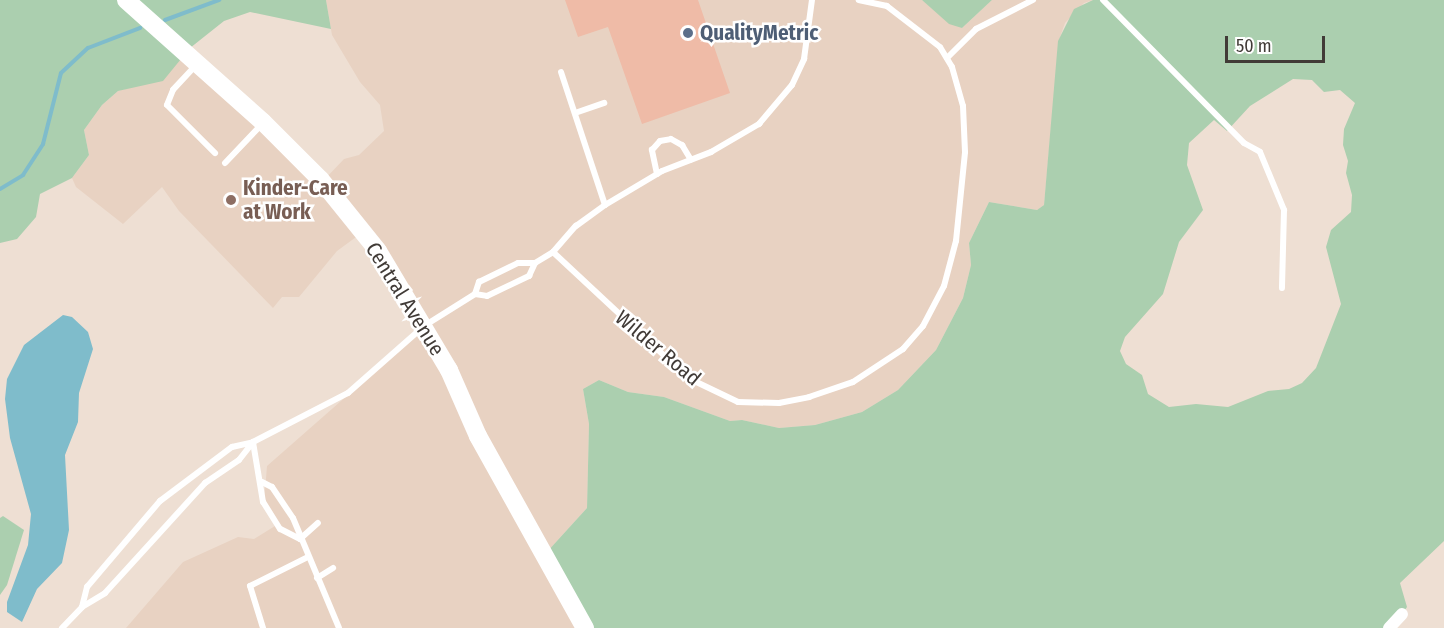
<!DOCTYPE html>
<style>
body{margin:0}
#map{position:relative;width:1444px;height:628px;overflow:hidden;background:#eedfd3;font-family:"Fira Sans Condensed",sans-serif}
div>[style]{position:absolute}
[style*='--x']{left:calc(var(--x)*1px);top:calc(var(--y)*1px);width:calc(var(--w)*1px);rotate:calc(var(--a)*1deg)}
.built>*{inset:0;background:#e8d2c2}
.green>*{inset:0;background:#abcfaf}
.water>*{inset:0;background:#7fbccb}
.stream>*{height:4px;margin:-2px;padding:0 2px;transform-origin:2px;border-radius:2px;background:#7fbccb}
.building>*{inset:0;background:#efbba7}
.service>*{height:6px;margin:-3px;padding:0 3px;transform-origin:3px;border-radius:3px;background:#fff}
.minor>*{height:12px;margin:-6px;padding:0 6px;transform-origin:6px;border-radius:6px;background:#fff}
.secondary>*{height:18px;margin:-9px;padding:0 9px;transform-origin:9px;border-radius:9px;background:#fff}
.dots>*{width:16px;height:16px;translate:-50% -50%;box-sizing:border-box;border:3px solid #fff;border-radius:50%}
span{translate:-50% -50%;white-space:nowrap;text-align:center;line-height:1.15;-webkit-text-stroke:5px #fff;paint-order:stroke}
.service-label{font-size:21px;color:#4e5e75;font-weight:700}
.left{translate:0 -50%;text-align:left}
.education-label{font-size:21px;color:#785e54;font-weight:700}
.street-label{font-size:21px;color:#413b37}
.scale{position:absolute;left:1225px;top:36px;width:100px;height:27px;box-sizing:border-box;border:3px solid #413b37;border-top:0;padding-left:8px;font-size:18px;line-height:21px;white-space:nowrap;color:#413b37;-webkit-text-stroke:4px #fff;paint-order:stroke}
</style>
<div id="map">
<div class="built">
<i style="clip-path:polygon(326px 0,922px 0,962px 28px,992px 0,1093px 0,1084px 3px,1065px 23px,1059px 40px,1044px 205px,1037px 210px,989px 202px,969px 243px,971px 265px,963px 298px,936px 350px,898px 390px,862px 412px,815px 425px,779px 428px,742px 420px,730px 421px,664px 397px,628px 392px,599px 380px,583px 389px,589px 424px,587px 508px,546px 553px,587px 628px,126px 628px,183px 562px,238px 537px,254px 539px,275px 526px,264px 503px,267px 466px,423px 329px,363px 232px,337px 251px,299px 297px,282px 297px,273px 308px,179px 211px,162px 187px,123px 224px,76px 187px,72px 178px,89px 155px,84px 130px,102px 105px,118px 91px,136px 86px,184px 58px,324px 180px,344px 159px,359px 155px,384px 131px,380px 105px,360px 82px,332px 35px)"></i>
</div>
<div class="green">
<i style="clip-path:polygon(0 0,326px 0,331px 29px,250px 12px,224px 21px,190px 48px,163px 81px,118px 91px,102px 105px,84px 130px,89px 155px,72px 178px,40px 194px,36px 217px,17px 239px,0 243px)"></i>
<i style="clip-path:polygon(922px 0,992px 0,962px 28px,949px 24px)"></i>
<i style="clip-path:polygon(evenodd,1093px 0,1444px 0,1444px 541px,1400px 583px,1407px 607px,1397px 621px,1391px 628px,587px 628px,546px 553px,587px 508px,589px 424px,583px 389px,599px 380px,628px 392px,664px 397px,730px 421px,742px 420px,779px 428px,815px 425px,862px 412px,898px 390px,936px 350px,963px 298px,971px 265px,969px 243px,989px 202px,1037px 210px,1044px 205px,1058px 41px,1074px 9px,1093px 0,1293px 79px,1312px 80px,1324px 92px,1340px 90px,1355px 103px,1344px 129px,1343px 145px,1348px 161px,1346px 173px,1352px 195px,1351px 212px,1331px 230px,1326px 247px,1341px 304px,1316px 368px,1302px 383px,1289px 389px,1268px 391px,1228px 407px,1196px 404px,1169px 407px,1148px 394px,1142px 375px,1126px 364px,1120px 351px,1125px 337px,1163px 294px,1179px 242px,1203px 210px,1187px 165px,1189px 143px,1214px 120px,1227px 131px,1250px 106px,1293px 79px)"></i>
<i style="clip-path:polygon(3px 516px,24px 530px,7px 585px,0 595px,0 518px)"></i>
</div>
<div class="water">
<i style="clip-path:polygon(63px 315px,72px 317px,88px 332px,93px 349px,79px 393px,78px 422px,65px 455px,69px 530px,62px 563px,37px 589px,22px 622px,7px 612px,7px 602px,28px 545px,31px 514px,10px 438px,5px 399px,7px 379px,24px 345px)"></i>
</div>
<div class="stream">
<i style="--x:165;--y:20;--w:58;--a:-20.3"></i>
<i style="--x:0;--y:189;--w:27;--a:-31"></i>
<i style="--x:23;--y:175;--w:37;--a:-57"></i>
<i style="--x:43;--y:144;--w:73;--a:-75.8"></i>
<i style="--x:61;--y:73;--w:37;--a:-43"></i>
<i style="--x:88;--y:48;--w:56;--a:-21"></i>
</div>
<div class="building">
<i style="clip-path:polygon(565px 0,698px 0,730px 93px,642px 124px,608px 27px,578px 37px)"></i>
</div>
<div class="service">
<i style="--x:1103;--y:0;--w:201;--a:45.4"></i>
<i style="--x:1244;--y:143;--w:18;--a:29"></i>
<i style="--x:1260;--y:152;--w:63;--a:67.5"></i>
<i style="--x:1284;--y:210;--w:78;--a:91.5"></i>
<i style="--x:947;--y:58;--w:41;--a:-45"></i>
<i style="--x:976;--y:29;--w:64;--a:-27"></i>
<i style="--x:197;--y:64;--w:35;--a:133"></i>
<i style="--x:173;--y:90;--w:16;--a:112"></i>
<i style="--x:167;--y:105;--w:68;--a:45"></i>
<i style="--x:575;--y:113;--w:31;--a:-19"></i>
<i style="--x:225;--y:163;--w:54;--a:-46.5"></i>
<i style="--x:657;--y:174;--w:25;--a:-102"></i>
<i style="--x:652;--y:150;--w:12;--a:-48"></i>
<i style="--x:660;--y:141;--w:11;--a:-10"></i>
<i style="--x:671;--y:139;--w:13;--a:29"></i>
<i style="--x:682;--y:145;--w:17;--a:59"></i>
<i style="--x:605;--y:205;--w:66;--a:-30.8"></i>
<i style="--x:662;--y:171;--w:53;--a:-21.2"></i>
<i style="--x:711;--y:152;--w:56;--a:-30.3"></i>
<i style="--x:759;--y:124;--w:51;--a:-49.8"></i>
<i style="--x:792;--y:85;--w:29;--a:-65"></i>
<i style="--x:804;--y:59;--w:60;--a:-82.3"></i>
<i style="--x:553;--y:252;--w:35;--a:-49"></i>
<i style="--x:576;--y:226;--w:36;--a:-36"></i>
<i style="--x:605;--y:205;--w:140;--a:-108.3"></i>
<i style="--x:475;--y:294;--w:12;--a:9"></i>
<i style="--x:487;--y:296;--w:47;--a:-25.5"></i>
<i style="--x:529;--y:276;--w:14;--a:-65"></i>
<i style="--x:262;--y:482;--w:11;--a:27"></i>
<i style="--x:272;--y:487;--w:37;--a:56"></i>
<i style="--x:293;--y:518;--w:119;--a:67.3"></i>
<i style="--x:300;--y:539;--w:22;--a:-153"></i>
<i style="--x:280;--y:529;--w:32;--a:-122"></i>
<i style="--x:263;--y:502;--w:61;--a:-99.5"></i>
<i style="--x:253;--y:442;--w:107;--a:-27.3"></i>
<i style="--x:348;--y:393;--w:101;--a:-41.4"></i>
<i style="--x:424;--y:326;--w:60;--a:-32.1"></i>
<i style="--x:475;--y:294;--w:13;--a:-72"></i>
<i style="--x:479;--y:282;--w:43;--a:-26"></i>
<i style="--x:518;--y:263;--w:17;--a:0"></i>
<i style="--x:535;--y:263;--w:21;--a:-31"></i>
<i style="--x:553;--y:252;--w:185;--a:43"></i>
<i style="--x:688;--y:378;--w:55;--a:25.6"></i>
<i style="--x:738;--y:402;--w:41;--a:1.4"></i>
<i style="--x:779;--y:403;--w:31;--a:-11"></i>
<i style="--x:809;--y:397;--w:46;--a:-18.8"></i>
<i style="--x:853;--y:382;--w:60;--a:-33.4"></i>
<i style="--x:903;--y:349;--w:30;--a:-49"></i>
<i style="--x:923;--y:326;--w:45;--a:-62.3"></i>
<i style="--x:944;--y:286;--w:47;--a:-75.1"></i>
<i style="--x:956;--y:241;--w:89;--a:-84.2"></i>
<i style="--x:965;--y:152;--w:46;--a:-92.5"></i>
<i style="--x:963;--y:106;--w:41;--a:-105.8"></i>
<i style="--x:952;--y:67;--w:23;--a:-121"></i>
<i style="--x:940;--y:47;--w:67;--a:-142.3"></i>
<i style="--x:887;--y:6;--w:29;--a:-168"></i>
<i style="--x:300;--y:539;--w:24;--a:-42"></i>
<i style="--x:317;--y:578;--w:19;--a:-32"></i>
<i style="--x:82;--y:607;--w:21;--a:-76"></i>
<i style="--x:87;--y:587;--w:113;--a:-49.7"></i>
<i style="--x:160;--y:501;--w:90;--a:-36.9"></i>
<i style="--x:232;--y:447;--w:22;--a:-13"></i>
<i style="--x:62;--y:628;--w:29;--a:-46"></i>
<i style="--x:82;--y:607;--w:27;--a:-31"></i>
<i style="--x:105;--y:593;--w:149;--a:-47.7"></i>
<i style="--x:205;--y:483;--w:41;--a:-34.1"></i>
<i style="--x:239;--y:460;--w:23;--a:-52"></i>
<i style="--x:263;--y:628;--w:44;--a:-107.2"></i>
<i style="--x:250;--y:586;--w:65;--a:-26.6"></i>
</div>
<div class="minor">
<i style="--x:1389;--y:628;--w:19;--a:-47"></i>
</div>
<div class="secondary">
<i style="--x:126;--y:0;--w:183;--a:41.7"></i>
<i style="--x:263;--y:122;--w:81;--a:45"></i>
<i style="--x:320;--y:179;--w:92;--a:51.1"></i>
<i style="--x:378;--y:251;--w:139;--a:59.2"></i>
<i style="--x:449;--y:370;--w:72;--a:66.3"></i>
<i style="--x:478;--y:436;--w:220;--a:60.9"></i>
</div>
<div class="dots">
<i style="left:688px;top:33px;background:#5c6f8a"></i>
<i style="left:231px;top:200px;background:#8d6e63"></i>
</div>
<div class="service-label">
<span class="left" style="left:700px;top:33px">QualityMetric</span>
</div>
<div class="education-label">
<span class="left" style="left:243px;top:200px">Kinder-Care<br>at Work</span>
</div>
<div class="street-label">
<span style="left:405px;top:299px;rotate:58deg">Central Avenue</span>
<span style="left:658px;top:348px;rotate:40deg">Wilder Road</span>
</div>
<div class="scale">50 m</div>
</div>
